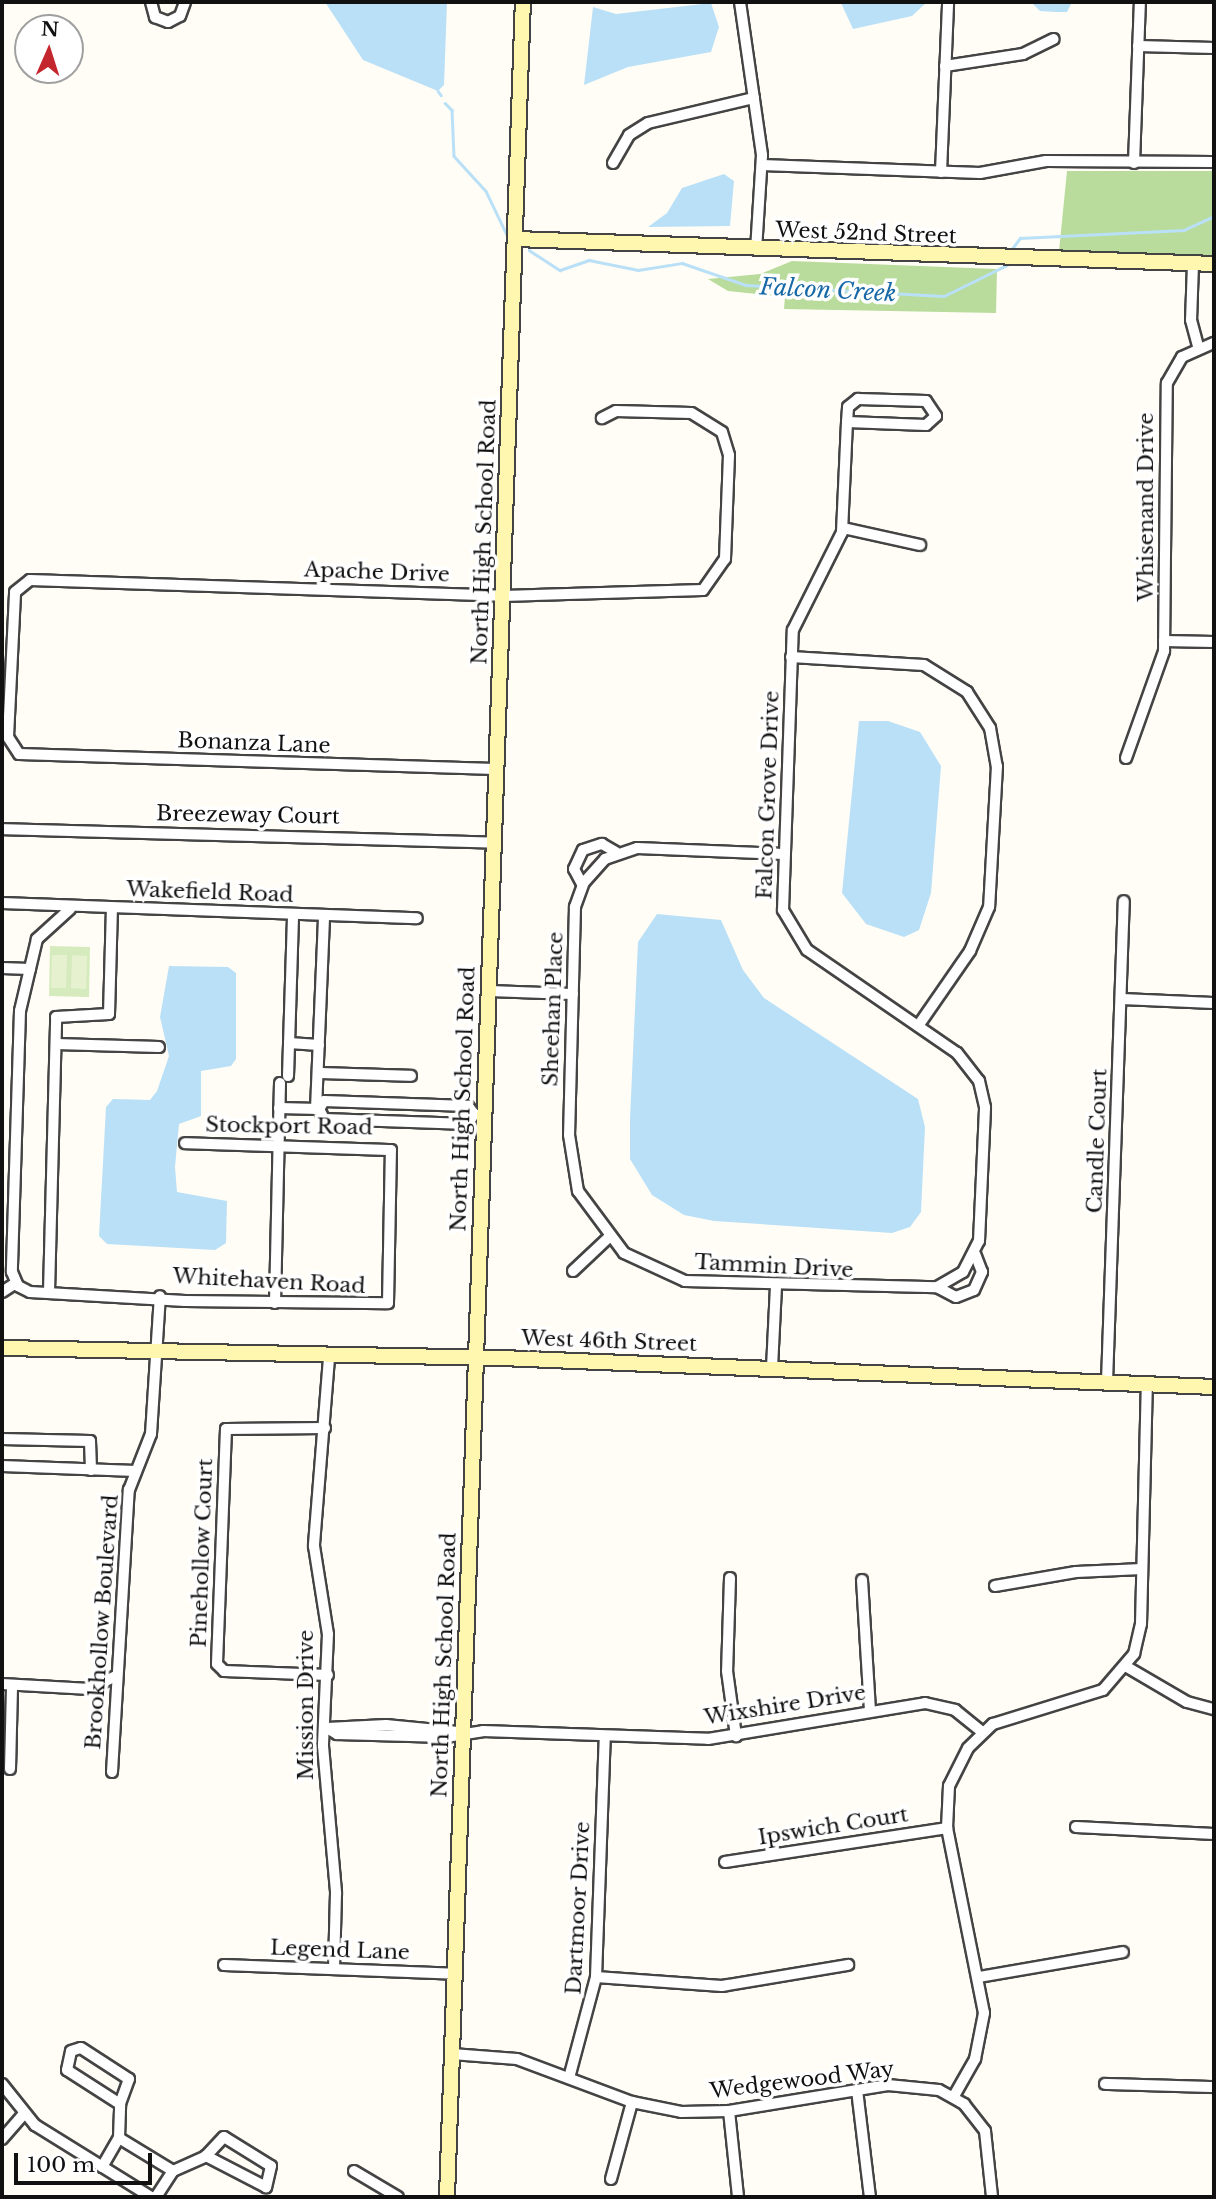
<!DOCTYPE html>
<style>
body{margin:0}
#map{position:relative;width:1216px;height:2199px;overflow:hidden;background:#fffdf5;font-family:"Libre Baskerville",serif}
div>[style]{position:absolute}
[style*='--x']{left:calc(var(--x)*1px);top:calc(var(--y)*1px);width:calc(var(--w)*1px);rotate:calc(var(--a)*1deg)}
.green>*{inset:0;background:#d5ebbd}
.forest>*{inset:0;background:#b9dc9c}
.pitch>*{inset:0;background:#e6f2cf}
.water>*{inset:0;background:#b9e0f7}
.stream>*{height:2.5px;margin:-1.25px;padding:0 1.25px;transform-origin:1.25px;border-radius:1.25px;background:#b9e0f7}
.roads{filter:drop-shadow(2px 0 #444) drop-shadow(-2px 0 #444) drop-shadow(0 2px #444) drop-shadow(0 -2px #444)}
.street>*{height:10px;margin:-5px;padding:0 5px;transform-origin:5px;border-radius:5px;background:#fff}
.secondary>*{height:14px;margin:-7px;padding:0 7px;transform-origin:7px;border-radius:7px;background:#fff6b0}
span{translate:-50% -50%;white-space:nowrap;text-align:center;line-height:1.15;-webkit-text-stroke:7px #fff;paint-order:stroke}
.street-label{font-size:21px;color:#111}
.water-label{font-size:23px;color:#1768a6;font-style:italic}
.frame{position:absolute;inset:0;border:4px solid #111;pointer-events:none}
.north{position:absolute;left:14px;top:14px;width:70px;height:70px;box-sizing:border-box;background:#fff;border:2px solid #a0a0a0;border-radius:50%;rotate:3deg;font-size:19px;font-weight:700;line-height:28px;text-align:center;color:#111}
.north::after{content:'';display:block;margin:auto;width:24px;height:32px;background:#c4262e;clip-path:polygon(50% 0,100% 100%,50% 72%,0 100%)}
.scale{position:absolute;left:14px;top:2153px;width:138px;height:32px;box-sizing:border-box;border:4px solid #111;border-top:0;padding-left:9px;font-size:21px;line-height:24px;white-space:nowrap;color:#111;-webkit-text-stroke:5px #fff;paint-order:stroke}
</style>
<div id="map">
<div class="green">
<i style="clip-path:polygon(50px 946px,90px 947px,89px 997px,49px 996px)"></i>
</div>
<div class="forest">
<i style="clip-path:polygon(1067px 171px,1214px 171px,1214px 256px,1059px 251px)"></i>
<i style="clip-path:polygon(792px 261px,997px 269px,996px 313px,784px 309px,785px 297px,728px 291px,708px 279px,760px 274px)"></i>
</div>
<div class="pitch">
<i style="clip-path:polygon(52px 955px,67px 955px,66px 988px,51px 988px)"></i>
<i style="clip-path:polygon(72px 955px,87px 956px,86px 989px,71px 988px)"></i>
</div>
<div class="water">
<i style="clip-path:polygon(325px 2px,447px 2px,444px 85px,438px 91px,363px 60px)"></i>
<i style="clip-path:polygon(927px 2px,912px 16px,853px 29px,841px 3px)"></i>
<i style="clip-path:polygon(1031px 2px,1072px 2px,1067px 12px,1056px 12px,1040px 11px)"></i>
<i style="clip-path:polygon(711px 3px,719px 27px,711px 52px,628px 67px,584px 85px,593px 7px,616px 14px)"></i>
<i style="clip-path:polygon(724px 174px,734px 181px,730px 226px,648px 227px,667px 213px,682px 188px)"></i>
<i style="clip-path:polygon(859px 721px,888px 721px,920px 732px,941px 766px,931px 893px,919px 930px,904px 937px,866px 924px,842px 893px)"></i>
<i style="clip-path:polygon(657px 914px,721px 920px,743px 970px,764px 998px,918px 1099px,925px 1127px,921px 1212px,910px 1227px,892px 1233px,714px 1221px,684px 1215px,652px 1195px,630px 1159px,630px 1119px,638px 942px)"></i>
<i style="clip-path:polygon(169px 966px,228px 967px,236px 973px,236px 1059px,231px 1066px,201px 1071px,201px 1116px,179px 1124px,175px 1167px,177px 1192px,227px 1201px,226px 1243px,215px 1250px,107px 1244px,99px 1236px,106px 1107px,113px 1099px,150px 1100px,157px 1091px,169px 1056px,160px 1017px)"></i>
</div>
<div class="stream">
<i style="--x:438;--y:91;--w:5;--a:53"></i>
<i style="--x:445;--y:103;--w:10;--a:45"></i>
<i style="--x:452;--y:110;--w:46;--a:87.5"></i>
<i style="--x:454;--y:156;--w:47;--a:47.6"></i>
<i style="--x:486;--y:191;--w:51;--a:64.4"></i>
<i style="--x:529;--y:250;--w:37;--a:33"></i>
<i style="--x:560;--y:270;--w:31;--a:-19"></i>
<i style="--x:589;--y:260;--w:50;--a:11.5"></i>
<i style="--x:638;--y:270;--w:45;--a:-9"></i>
<i style="--x:682;--y:263;--w:68;--a:19"></i>
<i style="--x:746;--y:285;--w:198;--a:3.2"></i>
<i style="--x:944;--y:296;--w:70;--a:-26.2"></i>
<i style="--x:1011;--y:250;--w:15;--a:-53"></i>
<i style="--x:1020;--y:238;--w:164;--a:-2.8"></i>
<i style="--x:1184;--y:230;--w:33;--a:-25"></i>
</div>
<div class="roads">
<div class="street">
<i style="--x:151;--y:2;--w:16;--a:75"></i>
<i style="--x:155;--y:17;--w:14;--a:21"></i>
<i style="--x:168;--y:22;--w:13;--a:-27"></i>
<i style="--x:180;--y:16;--w:15;--a:-70"></i>
<i style="--x:740;--y:2;--w:155;--a:81.8"></i>
<i style="--x:762;--y:155;--w:95;--a:93.6"></i>
<i style="--x:1138;--y:46;--w:76;--a:1.5"></i>
<i style="--x:945;--y:66;--w:79;--a:-8.7"></i>
<i style="--x:1023;--y:54;--w:34;--a:-26"></i>
<i style="--x:613;--y:163;--w:32;--a:-60"></i>
<i style="--x:629;--y:135;--w:22;--a:-32"></i>
<i style="--x:648;--y:123;--w:109;--a:-13.3"></i>
<i style="--x:1134;--y:163;--w:161;--a:-87.9"></i>
<i style="--x:762;--y:165;--w:218;--a:2.1"></i>
<i style="--x:980;--y:173;--w:67;--a:-10.3"></i>
<i style="--x:1046;--y:161;--w:168;--a:0.3"></i>
<i style="--x:941;--y:172;--w:170;--a:-87.6"></i>
<i style="--x:1193;--y:264;--w:56;--a:92"></i>
<i style="--x:1191;--y:320;--w:28;--a:75"></i>
<i style="--x:858;--y:399;--w:68;--a:1.7"></i>
<i style="--x:926;--y:401;--w:18;--a:56"></i>
<i style="--x:936;--y:416;--w:13;--a:138"></i>
<i style="--x:926;--y:425;--w:79;--a:-177.8"></i>
<i style="--x:847;--y:422;--w:15;--a:-86"></i>
<i style="--x:848;--y:407;--w:13;--a:-39"></i>
<i style="--x:843;--y:528;--w:79;--a:12.4"></i>
<i style="--x:1164;--y:641;--w:50;--a:1.1"></i>
<i style="--x:791;--y:657;--w:133;--a:3.4"></i>
<i style="--x:924;--y:665;--w:51;--a:32.1"></i>
<i style="--x:967;--y:692;--w:43;--a:57.4"></i>
<i style="--x:990;--y:728;--w:39;--a:80"></i>
<i style="--x:997;--y:766;--w:141;--a:93.2"></i>
<i style="--x:989;--y:907;--w:48;--a:113.4"></i>
<i style="--x:970;--y:951;--w:91;--a:124.7"></i>
<i style="--x:1126;--y:758;--w:114;--a:-70.4"></i>
<i style="--x:1164;--y:651;--w:268;--a:-89.4"></i>
<i style="--x:1167;--y:383;--w:30;--a:-60"></i>
<i style="--x:1182;--y:357;--w:35;--a:-24"></i>
<i style="--x:495;--y:769;--w:476;--a:-178.2"></i>
<i style="--x:19;--y:754;--w:20;--a:-123"></i>
<i style="--x:8;--y:737;--w:145;--a:-87.2"></i>
<i style="--x:15;--y:592;--w:19;--a:-39"></i>
<i style="--x:30;--y:580;--w:473;--a:1.9"></i>
<i style="--x:503;--y:596;--w:200;--a:-1.7"></i>
<i style="--x:703;--y:590;--w:38;--a:-55"></i>
<i style="--x:725;--y:559;--w:104;--a:-87.8"></i>
<i style="--x:729;--y:455;--w:24;--a:-107"></i>
<i style="--x:722;--y:432;--w:36;--a:-148"></i>
<i style="--x:691;--y:413;--w:75;--a:-178.5"></i>
<i style="--x:616;--y:411;--w:16;--a:153"></i>
<i style="--x:2;--y:829;--w:491;--a:1.6"></i>
<i style="--x:784;--y:854;--w:147;--a:-177.7"></i>
<i style="--x:637;--y:848;--w:34;--a:161"></i>
<i style="--x:605;--y:859;--w:31;--a:132"></i>
<i style="--x:584;--y:882;--w:27;--a:110"></i>
<i style="--x:575;--y:907;--w:228;--a:91.5"></i>
<i style="--x:569;--y:1135;--w:57;--a:80.9"></i>
<i style="--x:578;--y:1191;--w:77;--a:53.4"></i>
<i style="--x:624;--y:1253;--w:67;--a:24.7"></i>
<i style="--x:685;--y:1281;--w:252;--a:1.4"></i>
<i style="--x:937;--y:1287;--w:30;--a:-30"></i>
<i style="--x:963;--y:1272;--w:35;--a:-63"></i>
<i style="--x:979;--y:1241;--w:134;--a:-87.4"></i>
<i style="--x:985;--y:1107;--w:27;--a:-103"></i>
<i style="--x:979;--y:1081;--w:36;--a:-128"></i>
<i style="--x:957;--y:1053;--w:182;--a:-145.5"></i>
<i style="--x:807;--y:950;--w:47;--a:-121"></i>
<i style="--x:783;--y:910;--w:280;--a:-88"></i>
<i style="--x:793;--y:630;--w:110;--a:-63.4"></i>
<i style="--x:842;--y:532;--w:110;--a:-87.4"></i>
<i style="--x:582;--y:884;--w:17;--a:-118"></i>
<i style="--x:574;--y:869;--w:21;--a:-65"></i>
<i style="--x:583;--y:850;--w:20;--a:-18"></i>
<i style="--x:602;--y:844;--w:16;--a:30"></i>
<i style="--x:2;--y:903;--w:415;--a:2.1"></i>
<i style="--x:70;--y:909;--w:45;--a:137.7"></i>
<i style="--x:37;--y:939;--w:74;--a:103.3"></i>
<i style="--x:20;--y:1011;--w:261;--a:91.8"></i>
<i style="--x:12;--y:1272;--w:15;--a:67"></i>
<i style="--x:18;--y:1286;--w:13;--a:27"></i>
<i style="--x:30;--y:1292;--w:155;--a:3.3"></i>
<i style="--x:185;--y:1301;--w:203;--a:0.6"></i>
<i style="--x:388;--y:1303;--w:153;--a:-88.9"></i>
<i style="--x:391;--y:1150;--w:206;--a:-178.1"></i>
<i style="--x:2;--y:968;--w:28;--a:2"></i>
<i style="--x:488;--y:991;--w:85;--a:2"></i>
<i style="--x:1121;--y:999;--w:93;--a:2.5"></i>
<i style="--x:289;--y:1043;--w:30;--a:4"></i>
<i style="--x:56;--y:1044;--w:103;--a:1.7"></i>
<i style="--x:318;--y:1073;--w:93;--a:1.8"></i>
<i style="--x:288;--y:1076;--w:162;--a:-88.2"></i>
<i style="--x:279;--y:1108;--w:40;--a:1.4"></i>
<i style="--x:316;--y:1109;--w:194;--a:-87.6"></i>
<i style="--x:319;--y:1109;--w:11;--a:63"></i>
<i style="--x:324;--y:1119;--w:144;--a:2"></i>
<i style="--x:468;--y:1124;--w:12;--a:-59"></i>
<i style="--x:319;--y:1109;--w:9;--a:-58"></i>
<i style="--x:324;--y:1101;--w:144;--a:2"></i>
<i style="--x:468;--y:1106;--w:10;--a:53"></i>
<i style="--x:573;--y:1271;--w:48;--a:-43.3"></i>
<i style="--x:937;--y:1287;--w:21;--a:28"></i>
<i style="--x:956;--y:1297;--w:19;--a:-21"></i>
<i style="--x:974;--y:1290;--w:20;--a:-66"></i>
<i style="--x:982;--y:1272;--w:19;--a:-111"></i>
<i style="--x:2;--y:1292;--w:17;--a:-33"></i>
<i style="--x:49;--y:1292;--w:275;--a:-88.5"></i>
<i style="--x:56;--y:1017;--w:53;--a:-3.2"></i>
<i style="--x:109;--y:1014;--w:106;--a:-88.4"></i>
<i style="--x:275;--y:1303;--w:220;--a:-88.7"></i>
<i style="--x:329;--y:1358;--w:189;--a:94.6"></i>
<i style="--x:314;--y:1546;--w:89;--a:81"></i>
<i style="--x:328;--y:1634;--w:112;--a:92.6"></i>
<i style="--x:323;--y:1746;--w:148;--a:84.9"></i>
<i style="--x:336;--y:1893;--w:76;--a:91.5"></i>
<i style="--x:772;--y:1368;--w:82;--a:-87.2"></i>
<i style="--x:1107;--y:1382;--w:481;--a:-88"></i>
<i style="--x:325;--y:1428;--w:99;--a:179.4"></i>
<i style="--x:226;--y:1429;--w:235;--a:92.2"></i>
<i style="--x:217;--y:1664;--w:10;--a:45"></i>
<i style="--x:224;--y:1671;--w:104;--a:2.2"></i>
<i style="--x:2;--y:1439;--w:88;--a:1.3"></i>
<i style="--x:90;--y:1441;--w:29;--a:88"></i>
<i style="--x:2;--y:1466;--w:134;--a:2.1"></i>
<i style="--x:730;--y:1578;--w:93;--a:91.8"></i>
<i style="--x:727;--y:1671;--w:66;--a:82.1"></i>
<i style="--x:862;--y:1580;--w:131;--a:86.5"></i>
<i style="--x:995;--y:1586;--w:82;--a:-9.8"></i>
<i style="--x:1076;--y:1572;--w:66;--a:-2.6"></i>
<i style="--x:1127;--y:1667;--w:69;--a:30.3"></i>
<i style="--x:1187;--y:1702;--w:28;--a:15"></i>
<i style="--x:2;--y:1684;--w:88;--a:3.3"></i>
<i style="--x:90;--y:1689;--w:29;--a:-27"></i>
<i style="--x:327;--y:1728;--w:12;--a:31"></i>
<i style="--x:337;--y:1734;--w:109;--a:1.6"></i>
<i style="--x:446;--y:1737;--w:37;--a:-9"></i>
<i style="--x:483;--y:1731;--w:225;--a:2"></i>
<i style="--x:708;--y:1739;--w:220;--a:-9.4"></i>
<i style="--x:925;--y:1703;--w:31;--a:13"></i>
<i style="--x:955;--y:1710;--w:36;--a:39"></i>
<i style="--x:327;--y:1728;--w:59;--a:-2.9"></i>
<i style="--x:386;--y:1725;--w:72;--a:5.6"></i>
<i style="--x:10;--y:1769;--w:82;--a:-88.6"></i>
<i style="--x:112;--y:1772;--w:283;--a:-86.6"></i>
<i style="--x:129;--y:1490;--w:60;--a:-68.6"></i>
<i style="--x:151;--y:1434;--w:138;--a:-86.3"></i>
<i style="--x:1076;--y:1827;--w:138;--a:2.9"></i>
<i style="--x:725;--y:1862;--w:225;--a:-8.7"></i>
<i style="--x:224;--y:1965;--w:231;--a:2.2"></i>
<i style="--x:596;--y:1977;--w:126;--a:4.1"></i>
<i style="--x:722;--y:1986;--w:128;--a:-9.5"></i>
<i style="--x:979;--y:1977;--w:146;--a:-9.8"></i>
<i style="--x:81;--y:2048;--w:57;--a:32.9"></i>
<i style="--x:129;--y:2079;--w:27;--a:110"></i>
<i style="--x:120;--y:2104;--w:63;--a:-147.3"></i>
<i style="--x:67;--y:2070;--w:19;--a:-78"></i>
<i style="--x:71;--y:2051;--w:10;--a:-17"></i>
<i style="--x:452;--y:2054;--w:65;--a:4.4"></i>
<i style="--x:517;--y:2059;--w:123;--a:20.5"></i>
<i style="--x:632;--y:2102;--w:50;--a:11.5"></i>
<i style="--x:681;--y:2112;--w:48;--a:-1.2"></i>
<i style="--x:729;--y:2111;--w:161;--a:-9.3"></i>
<i style="--x:888;--y:2085;--w:51;--a:5.6"></i>
<i style="--x:939;--y:2090;--w:29;--a:29"></i>
<i style="--x:964;--y:2104;--w:34;--a:52"></i>
<i style="--x:985;--y:2131;--w:66;--a:83.9"></i>
<i style="--x:569;--y:2078;--w:105;--a:-75"></i>
<i style="--x:596;--y:1977;--w:241;--a:-87.9"></i>
<i style="--x:2;--y:2084;--w:53;--a:51.2"></i>
<i style="--x:35;--y:2125;--w:137;--a:31.8"></i>
<i style="--x:1105;--y:2084;--w:109;--a:1.6"></i>
<i style="--x:857;--y:2090;--w:108;--a:83.1"></i>
<i style="--x:954;--y:2096;--w:43;--a:-60.4"></i>
<i style="--x:975;--y:2059;--w:47;--a:-78.9"></i>
<i style="--x:984;--y:2013;--w:189;--a:-101.3"></i>
<i style="--x:947;--y:1828;--w:42;--a:-87.3"></i>
<i style="--x:949;--y:1786;--w:42;--a:-63.4"></i>
<i style="--x:968;--y:1748;--w:35;--a:-44"></i>
<i style="--x:993;--y:1724;--w:115;--a:-17.2"></i>
<i style="--x:1103;--y:1690;--w:48;--a:-49.3"></i>
<i style="--x:1134;--y:1654;--w:31;--a:-77"></i>
<i style="--x:1141;--y:1624;--w:240;--a:-88.6"></i>
<i style="--x:729;--y:2111;--w:86;--a:84"></i>
<i style="--x:224;--y:2137;--w:55;--a:31.7"></i>
<i style="--x:271;--y:2166;--w:22;--a:103"></i>
<i style="--x:266;--y:2187;--w:68;--a:-152.7"></i>
<i style="--x:206;--y:2156;--w:26;--a:-47"></i>
<i style="--x:119;--y:2138;--w:63;--a:31.4"></i>
<i style="--x:173;--y:2171;--w:36;--a:-24"></i>
<i style="--x:2;--y:2139;--w:32;--a:-49"></i>
<i style="--x:102;--y:2167;--w:34;--a:-60"></i>
<i style="--x:119;--y:2138;--w:34;--a:-88"></i>
<i style="--x:354;--y:2171;--w:51;--a:30.6"></i>
<i style="--x:611;--y:2179;--w:80;--a:-74.7"></i>
<i style="--x:156;--y:2197;--w:31;--a:-57"></i>
</div>
<div class="secondary">
<i style="--x:516;--y:239;--w:698;--a:2.05"></i>
<i style="--x:2;--y:1348;--w:500;--a:1.15"></i>
<i style="--x:502;--y:1358;--w:713;--a:2.33"></i>
<i style="--x:447;--y:2197;--w:2196;--a:-88.02"></i>
</div>
</div>
<div class="street-label">
<span style="left:866px;top:233px;rotate:2deg">West 52nd Street</span>
<span style="left:1146px;top:507px;rotate:-90deg">Whisenand Drive</span>
<span style="left:484px;top:532px;rotate:-88deg">North High School Road</span>
<span style="left:377px;top:572px;rotate:2deg">Apache Drive</span>
<span style="left:254px;top:743px;rotate:2deg">Bonanza Lane</span>
<span style="left:768px;top:795px;rotate:-88deg">Falcon Grove Drive</span>
<span style="left:248px;top:815px;rotate:1deg">Breezeway Court</span>
<span style="left:210px;top:892px;rotate:2deg">Wakefield Road</span>
<span style="left:553px;top:1009px;rotate:-88deg">Sheehan Place</span>
<span style="left:463px;top:1099px;rotate:-88deg">North High School Road</span>
<span style="left:289px;top:1126px;rotate:1deg">Stockport Road</span>
<span style="left:1097px;top:1141px;rotate:-88deg">Candle Court</span>
<span style="left:774px;top:1266px;rotate:3deg">Tammin Drive</span>
<span style="left:269px;top:1281px;rotate:3deg">Whitehaven Road</span>
<span style="left:609px;top:1341px;rotate:2deg">West 46th Street</span>
<span style="left:202px;top:1553px;rotate:-88deg">Pinehollow Court</span>
<span style="left:102px;top:1622px;rotate:-86deg">Brookhollow Boulevard</span>
<span style="left:444px;top:1665px;rotate:-88deg">North High School Road</span>
<span style="left:306px;top:1705px;rotate:-90deg">Mission Drive</span>
<span style="left:785px;top:1705px;rotate:-9deg">Wixshire Drive</span>
<span style="left:833px;top:1826px;rotate:-9deg">Ipswich Court</span>
<span style="left:578px;top:1908px;rotate:-87deg">Dartmoor Drive</span>
<span style="left:340px;top:1950px;rotate:2deg">Legend Lane</span>
<span style="left:802px;top:2080px;rotate:-7deg">Wedgewood Way</span>
</div>
<div class="water-label">
<span style="left:828px;top:290px;rotate:3deg">Falcon Creek</span>
</div>
<div class="frame"></div>
<div class="north">N</div>
<div class="scale">100 m</div>
</div>
